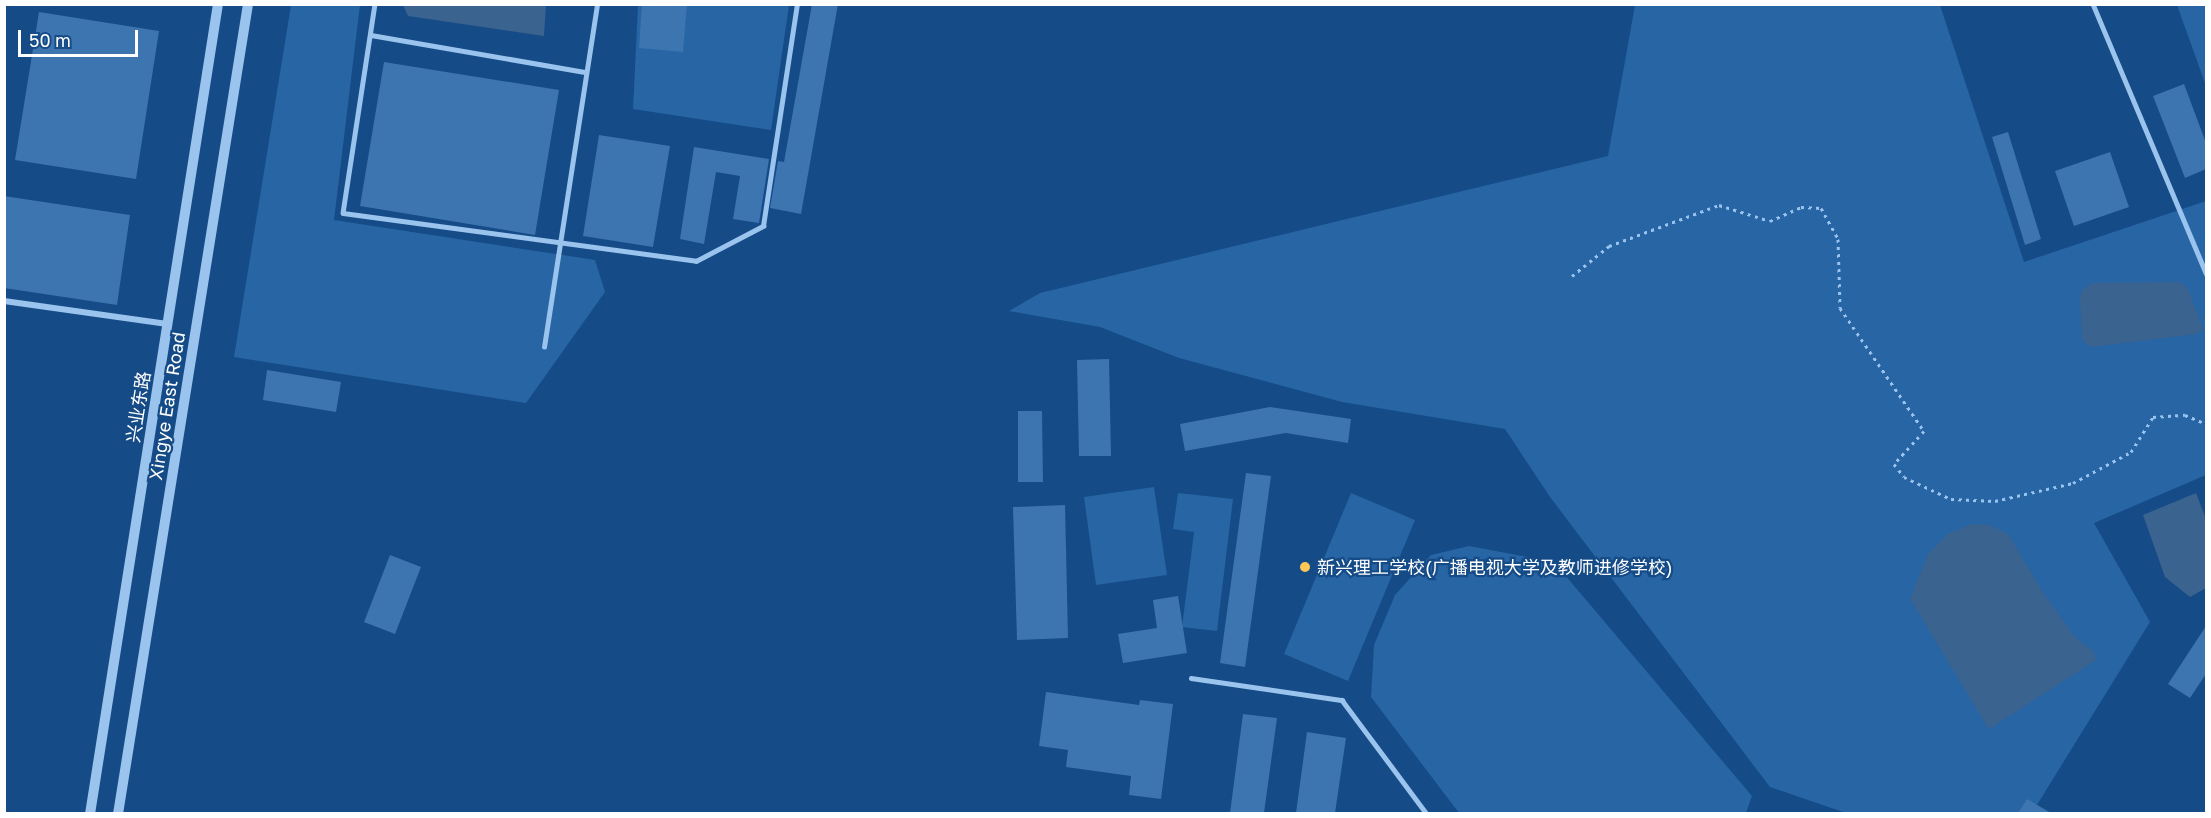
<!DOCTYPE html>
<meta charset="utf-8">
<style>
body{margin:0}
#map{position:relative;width:2211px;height:818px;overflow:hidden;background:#154b86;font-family:"Golos Text","Noto Sans SC",sans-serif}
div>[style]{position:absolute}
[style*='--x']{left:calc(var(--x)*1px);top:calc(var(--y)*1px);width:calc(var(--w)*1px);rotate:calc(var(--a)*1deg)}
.green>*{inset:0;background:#2765a5}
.water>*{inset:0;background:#3b638f}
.building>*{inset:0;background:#3d75b0}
.path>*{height:3px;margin-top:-1.5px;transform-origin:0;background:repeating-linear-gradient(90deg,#9ac3ee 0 3px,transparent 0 7.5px)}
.service>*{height:4.5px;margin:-2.25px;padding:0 2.25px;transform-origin:2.25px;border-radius:2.25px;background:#9ac3ee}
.minor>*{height:6px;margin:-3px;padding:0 3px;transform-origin:3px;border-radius:3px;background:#9ac3ee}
.tertiary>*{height:10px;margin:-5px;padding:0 5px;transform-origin:5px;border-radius:5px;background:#9ac3ee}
.dots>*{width:16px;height:16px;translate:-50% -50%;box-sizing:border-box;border:3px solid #154b86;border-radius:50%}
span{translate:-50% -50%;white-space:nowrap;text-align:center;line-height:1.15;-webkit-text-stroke:4.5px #154b86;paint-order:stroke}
.street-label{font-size:18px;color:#fff}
.poi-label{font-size:18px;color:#fff}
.left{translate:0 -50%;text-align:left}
.frame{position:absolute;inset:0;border:6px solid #fff;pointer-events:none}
.scale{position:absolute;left:18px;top:30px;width:120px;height:27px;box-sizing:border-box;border:3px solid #fff;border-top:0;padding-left:8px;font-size:18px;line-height:21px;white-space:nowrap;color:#fff;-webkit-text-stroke:4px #154b86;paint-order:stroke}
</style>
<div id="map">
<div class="green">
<i style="clip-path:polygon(291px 5px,360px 5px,334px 220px,595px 260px,605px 292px,526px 403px,234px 357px)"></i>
<i style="clip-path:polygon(638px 5px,789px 5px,771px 130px,633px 109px)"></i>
<i style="clip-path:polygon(1635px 5px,1940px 5px,2024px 262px,2206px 201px,2206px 475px,2094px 523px,2150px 622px,2032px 813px,1846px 813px,1770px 787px,1550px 497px,1505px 429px,1342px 402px,1179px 358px,1100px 327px,1009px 311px,1040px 293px,1608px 156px)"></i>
<i style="clip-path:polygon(2177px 5px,2206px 5px,2206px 86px)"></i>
<i style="clip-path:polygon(1154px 487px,1167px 575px,1096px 585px,1084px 497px)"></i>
<i style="clip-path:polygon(1178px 493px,1233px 499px,1217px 631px,1182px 627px,1194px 532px,1173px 529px)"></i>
<i style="clip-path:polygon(1351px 493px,1415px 520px,1348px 681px,1284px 654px)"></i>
<i style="clip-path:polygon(1469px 546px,1554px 562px,1752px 796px,1746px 813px,1459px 813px,1371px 697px,1374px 645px,1395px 595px,1431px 555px)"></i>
</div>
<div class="water">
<i style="clip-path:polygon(403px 5px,546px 5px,544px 36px,408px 16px)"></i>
<i style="clip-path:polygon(2179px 282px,2187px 287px,2203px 329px,2197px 334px,2090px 347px,2082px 339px,2080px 299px,2082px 290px,2093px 283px)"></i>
<i style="clip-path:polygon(2196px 493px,2206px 519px,2206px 588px,2190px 597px,2165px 577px,2143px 515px)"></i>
<i style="clip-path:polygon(1972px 524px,1990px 525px,2008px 534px,2044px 594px,2075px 637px,2094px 652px,2096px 660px,1989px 729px,1910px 599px,1928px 554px,1948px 534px)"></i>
</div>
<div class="building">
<i style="clip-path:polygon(642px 4px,687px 4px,683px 52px,639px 48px)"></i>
<i style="clip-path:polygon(812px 4px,838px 4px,801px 214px,770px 208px,778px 161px,784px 162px)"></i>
<i style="clip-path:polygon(39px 12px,159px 31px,136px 179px,15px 160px)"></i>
<i style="clip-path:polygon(384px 62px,559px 90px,535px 235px,360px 206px)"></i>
<i style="clip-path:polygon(2184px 84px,2206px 143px,2206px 169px,2185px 178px,2153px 96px)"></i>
<i style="clip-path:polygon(2008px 132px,2041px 239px,2025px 245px,1992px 137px)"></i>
<i style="clip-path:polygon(599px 135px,670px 146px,653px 247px,583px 236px)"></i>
<i style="clip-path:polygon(694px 147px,769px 159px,759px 223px,733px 219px,740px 176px,716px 172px,704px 244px,680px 239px)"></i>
<i style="clip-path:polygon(2110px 152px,2129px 207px,2074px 226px,2055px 171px)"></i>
<i style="clip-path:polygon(4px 196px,130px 215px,117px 305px,4px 288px)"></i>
<i style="clip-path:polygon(1109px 359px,1111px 456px,1079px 456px,1077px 360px)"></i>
<i style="clip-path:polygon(267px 370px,341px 382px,336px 412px,263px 400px)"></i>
<i style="clip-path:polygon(1270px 407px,1351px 419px,1348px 443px,1286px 433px,1185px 451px,1180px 424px)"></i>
<i style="clip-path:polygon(1018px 411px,1042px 411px,1043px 482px,1018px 482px)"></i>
<i style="clip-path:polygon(1246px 473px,1271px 476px,1245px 667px,1220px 663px)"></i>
<i style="clip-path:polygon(1065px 505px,1068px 638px,1017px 640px,1013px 507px)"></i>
<i style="clip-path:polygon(390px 555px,421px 567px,395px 634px,364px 622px)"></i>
<i style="clip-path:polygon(1178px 596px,1187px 653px,1123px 663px,1118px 634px,1157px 628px,1153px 600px)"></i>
<i style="clip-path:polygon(2206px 626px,2206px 674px,2190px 698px,2168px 684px)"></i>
<i style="clip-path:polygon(1046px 692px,1139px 705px,1140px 700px,1173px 704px,1161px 799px,1129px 795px,1131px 776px,1066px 767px,1068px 750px,1039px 746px)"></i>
<i style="clip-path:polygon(1243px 714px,1277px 718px,1264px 813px,1230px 813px)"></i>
<i style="clip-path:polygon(1307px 732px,1346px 738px,1335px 813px,1296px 813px)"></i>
<i style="clip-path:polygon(2027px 799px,2051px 813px,2018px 813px)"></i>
</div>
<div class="path">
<i style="--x:1572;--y:276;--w:48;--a:-39"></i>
<i style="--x:1609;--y:246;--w:117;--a:-20.4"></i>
<i style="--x:1719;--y:205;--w:53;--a:17.4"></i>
<i style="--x:1770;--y:221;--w:34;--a:-24"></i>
<i style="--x:1801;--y:207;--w:20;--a:3"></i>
<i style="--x:1821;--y:208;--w:35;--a:61"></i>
<i style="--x:1838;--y:239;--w:69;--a:88.3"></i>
<i style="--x:1840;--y:308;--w:149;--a:55.7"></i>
<i style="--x:1924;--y:431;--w:45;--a:132.3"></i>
<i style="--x:1894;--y:464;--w:16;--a:52"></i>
<i style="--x:1904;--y:477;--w:52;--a:25.1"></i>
<i style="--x:1951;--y:499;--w:44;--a:2.6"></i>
<i style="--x:1995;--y:501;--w:80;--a:-13"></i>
<i style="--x:2073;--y:483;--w:66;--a:-28.1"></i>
<i style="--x:2131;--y:452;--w:41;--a:-57.8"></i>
<i style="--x:2153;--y:417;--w:32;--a:-4"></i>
<i style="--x:2185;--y:415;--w:23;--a:23"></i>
</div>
<div class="service">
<i style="--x:375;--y:4;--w:211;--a:98.7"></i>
<i style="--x:343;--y:213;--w:356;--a:7.7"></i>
<i style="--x:696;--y:261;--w:76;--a:-27.6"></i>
<i style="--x:763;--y:226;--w:225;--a:-81.3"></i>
<i style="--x:2093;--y:4;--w:292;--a:67.2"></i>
<i style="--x:371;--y:35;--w:218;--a:9.8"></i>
<i style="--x:544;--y:347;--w:347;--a:-81.2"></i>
<i style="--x:1191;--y:678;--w:153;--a:8.3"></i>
<i style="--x:1342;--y:700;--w:142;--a:53.3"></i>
</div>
<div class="minor">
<i style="--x:4;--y:301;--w:165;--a:8"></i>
</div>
<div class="tertiary">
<i style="--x:90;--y:814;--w:820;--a:-81.02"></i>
<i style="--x:118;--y:814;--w:820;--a:-80.88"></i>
</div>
<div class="dots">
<i style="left:1305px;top:567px;background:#ffc857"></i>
</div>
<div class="street-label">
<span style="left:167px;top:406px;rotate:-81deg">Xingye East Road</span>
<span style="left:138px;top:407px;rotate:-81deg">兴业东路</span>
</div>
<div class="poi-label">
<span class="left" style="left:1317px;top:567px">新兴理工学校(广播电视大学及教师进修学校)</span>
</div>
<div class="frame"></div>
<div class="scale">50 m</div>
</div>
